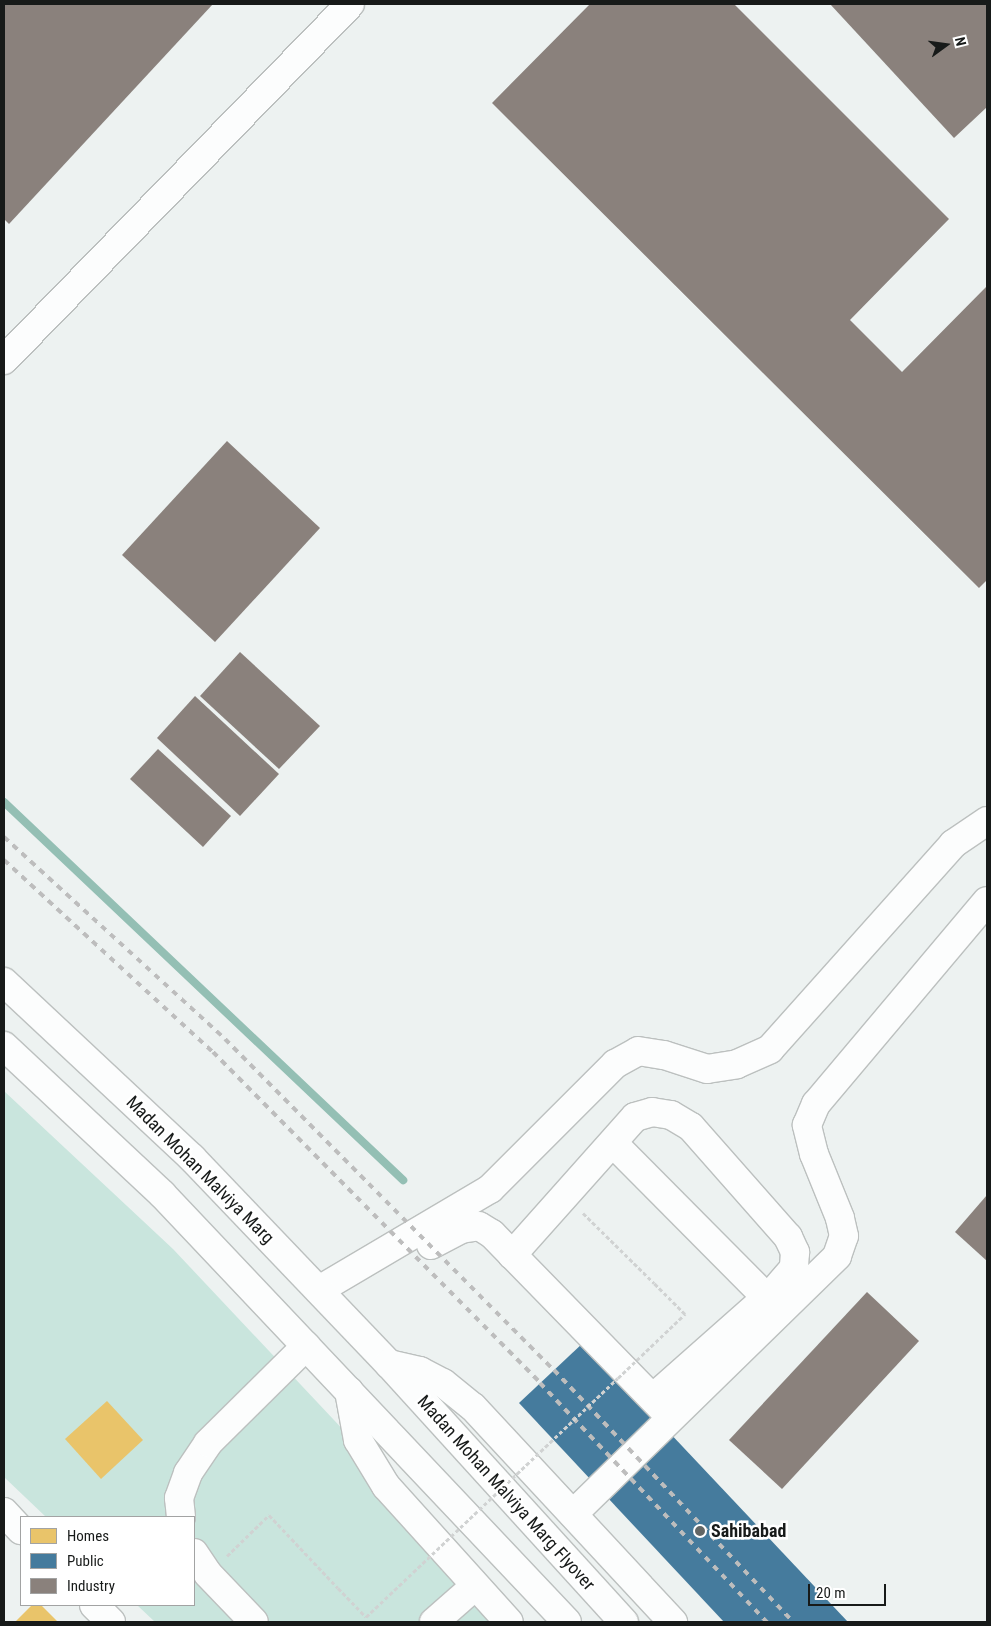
<!DOCTYPE html>
<style>
body{margin:0}
#map{position:relative;width:991px;height:1626px;overflow:hidden;background:#edf2f1;font-family:"Roboto Condensed",sans-serif}
div>[style]{position:absolute}
[style*='--x']{left:calc(var(--x)*1px);top:calc(var(--y)*1px);width:calc(var(--w)*1px);rotate:calc(var(--a)*1deg)}
.green>*{inset:0;background:#c9e5dd}
.homes>*{inset:0;background:#e9c46a}
.public>*{inset:0;background:#457b9d}
.industry>*{inset:0;background:#8a817c}
.stream>*{height:8px;margin:-4px;padding:0 4px;transform-origin:4px;border-radius:4px;background:#94bfb4}
.path>*{height:3px;margin-top:-1.5px;transform-origin:0;background:repeating-linear-gradient(90deg,#d0d2d2 0 4px,transparent 0 6.5px)}
.roads{filter:drop-shadow(1px 0 #bcc0bf) drop-shadow(-1px 0 #bcc0bf) drop-shadow(0 1px #bcc0bf) drop-shadow(0 -1px #bcc0bf)}
.minor>*{height:28px;margin:-14px;padding:0 14px;transform-origin:14px;border-radius:14px;background:#fcfdfd}
.major>*{height:28px;margin:-14px;padding:0 14px;transform-origin:14px;border-radius:14px;background:#fcfdfd}
.rail>*{height:4px;margin-top:-2px;transform-origin:0;background:repeating-linear-gradient(90deg,#bdbdbd 0 6px,transparent 0 12px)}
.path-bridge>*{height:3px;margin-top:-1.5px;transform-origin:0;background:repeating-linear-gradient(90deg,#d0d2d2 0 4px,transparent 0 6.5px)}
.dots>*{width:14px;height:14px;translate:-50% -50%;box-sizing:border-box;border:2px solid #fff;border-radius:50%}
span{translate:-50% -50%;white-space:nowrap;text-align:center;line-height:1.15;-webkit-text-stroke:5px #fff;paint-order:stroke}
.street-label{font-size:18px;color:#171a19}
.poi-label{font-size:18px;color:#171a19;font-weight:700}
.left{translate:0 -50%;text-align:left}
.frame{position:absolute;inset:0;border:5px solid #171a19;pointer-events:none}
.legend{position:absolute;left:20px;top:1516px;width:175px;height:90px;box-sizing:border-box;background:#fff;border:1px solid #a2a3a3;margin:0;padding:6px 9px;list-style:none;font-size:15px;color:#171a19}
.legend li{display:flex;align-items:center;gap:10px;height:25px}
.legend b{width:25px;border:1px solid #a2a3a3}
.north{position:absolute;left:921px;top:20px;width:50px;height:50px;-webkit-text-stroke:4px #fff;paint-order:stroke;rotate:76deg;font-size:14px;font-weight:700;line-height:20px;text-align:center;color:#171a19}
.north::after{content:'';display:block;margin:auto;width:18px;height:22px;background:#171a19;clip-path:polygon(50% 0,100% 100%,50% 72%,0 100%)}
.scale{position:absolute;left:808px;top:1584px;width:78px;height:22px;box-sizing:border-box;border:2px solid #171a19;border-top:0;padding-left:6px;font-size:15px;line-height:18px;white-space:nowrap;color:#171a19;-webkit-text-stroke:4px #fff;paint-order:stroke}
</style>
<div id="map">
<div class="green">
<i style="clip-path:polygon(4px 1091px,173px 1249px,524px 1622px,155px 1622px,137px 1605px,194px 1605px,194px 1517px,46px 1517px,4px 1477px)"></i>
</div>
<div class="homes">
<i style="clip-path:polygon(107px 1401px,143px 1440px,101px 1479px,65px 1439px)"></i>
<i style="clip-path:polygon(32px 1605px,41px 1605px,58px 1622px,15px 1622px)"></i>
</div>
<div class="public">
<i style="clip-path:polygon(584px 1342px,848px 1622px,724px 1622px,519px 1403px)"></i>
</div>
<div class="industry">
<i style="clip-path:polygon(4px 4px,213px 4px,9px 224px,4px 219px)"></i>
<i style="clip-path:polygon(590px 4px,734px 4px,949px 219px,850px 320px,902px 372px,987px 286px,987px 580px,979px 588px,492px 103px)"></i>
<i style="clip-path:polygon(830px 4px,987px 4px,987px 107px,954px 138px)"></i>
<i style="clip-path:polygon(227px 441px,320px 528px,215px 642px,122px 555px)"></i>
<i style="clip-path:polygon(240px 652px,320px 726px,279px 769px,200px 696px)"></i>
<i style="clip-path:polygon(195px 696px,279px 774px,240px 816px,157px 738px)"></i>
<i style="clip-path:polygon(158px 749px,231px 816px,203px 847px,130px 779px)"></i>
<i style="clip-path:polygon(987px 1195px,987px 1261px,955px 1232px)"></i>
<i style="clip-path:polygon(867px 1292px,919px 1341px,782px 1489px,729px 1440px)"></i>
</div>
<div class="stream">
<i style="--x:4;--y:802;--w:550;--a:43.45"></i>
</div>
<div class="path">
<i style="--x:583;--y:1213;--w:100;--a:44.6"></i>
<i style="--x:227;--y:1556;--w:59;--a:-44.3"></i>
<i style="--x:269;--y:1515;--w:100;--a:46.6"></i>
</div>
<div class="roads">
<div class="minor">
<i style="--x:4;--y:360;--w:496;--a:-45.8"></i>
<i style="--x:613;--y:1143;--w:218;--a:45.2"></i>
<i style="--x:431;--y:1245;--w:34;--a:-28"></i>
<i style="--x:461;--y:1229;--w:18;--a:-9"></i>
<i style="--x:479;--y:1226;--w:15;--a:32"></i>
<i style="--x:492;--y:1234;--w:248;--a:45.7"></i>
<i style="--x:512;--y:1255;--w:185;--a:-48.3"></i>
<i style="--x:635;--y:1117;--w:18;--a:-16"></i>
<i style="--x:652;--y:1112;--w:19;--a:9"></i>
<i style="--x:671;--y:1115;--w:23;--a:31"></i>
<i style="--x:691;--y:1127;--w:147;--a:48.6"></i>
<i style="--x:788;--y:1237;--w:17;--a:65"></i>
<i style="--x:795;--y:1252;--w:16;--a:94"></i>
<i style="--x:794;--y:1268;--w:29;--a:131"></i>
<i style="--x:775;--y:1290;--w:163;--a:138.5"></i>
<i style="--x:319;--y:1290;--w:199;--a:-30.6"></i>
<i style="--x:490;--y:1189;--w:177;--a:-45"></i>
<i style="--x:615;--y:1064;--w:26;--a:-29"></i>
<i style="--x:638;--y:1051;--w:26;--a:9"></i>
<i style="--x:664;--y:1055;--w:45;--a:18"></i>
<i style="--x:707;--y:1069;--w:30;--a:-9"></i>
<i style="--x:737;--y:1064;--w:36;--a:-24"></i>
<i style="--x:770;--y:1049;--w:275;--a:-48.2"></i>
<i style="--x:953;--y:844;--w:41;--a:-34.1"></i>
<i style="--x:4;--y:1512;--w:25;--a:47"></i>
<i style="--x:573;--y:1514;--w:369;--a:-44.3"></i>
<i style="--x:837;--y:1256;--w:21;--a:-71"></i>
<i style="--x:844;--y:1236;--w:18;--a:-103"></i>
<i style="--x:840;--y:1218;--w:69;--a:-112.1"></i>
<i style="--x:814;--y:1154;--w:30;--a:-104"></i>
<i style="--x:807;--y:1125;--w:23;--a:-67"></i>
<i style="--x:816;--y:1104;--w:265;--a:-49.9"></i>
<i style="--x:181;--y:1517;--w:19;--a:-96"></i>
<i style="--x:179;--y:1498;--w:27;--a:-70"></i>
<i style="--x:188;--y:1473;--w:36;--a:-56"></i>
<i style="--x:208;--y:1443;--w:138;--a:-44.7"></i>
<i style="--x:194;--y:1553;--w:25;--a:56"></i>
<i style="--x:208;--y:1574;--w:66;--a:46.2"></i>
<i style="--x:94;--y:1605;--w:24;--a:45"></i>
<i style="--x:434;--y:1622;--w:55;--a:-41.3"></i>
</div>
<div class="major">
<i style="--x:4;--y:982;--w:258;--a:43.1"></i>
<i style="--x:192;--y:1158;--w:285;--a:46.3"></i>
<i style="--x:389;--y:1364;--w:349;--a:47.7"></i>
<i style="--x:4;--y:1046;--w:216;--a:43.1"></i>
<i style="--x:162;--y:1194;--w:589;--a:46.58"></i>
<i style="--x:389;--y:1364;--w:32;--a:13"></i>
<i style="--x:420;--y:1371;--w:26;--a:28"></i>
<i style="--x:443;--y:1383;--w:38;--a:39"></i>
<i style="--x:473;--y:1407;--w:294;--a:47.1"></i>
<i style="--x:349;--y:1391;--w:50;--a:79.6"></i>
<i style="--x:358;--y:1440;--w:54;--a:58.7"></i>
<i style="--x:386;--y:1486;--w:183;--a:47.9"></i>
</div>
</div>
<div class="rail">
<i style="--x:4;--y:837;--w:299;--a:42.4"></i>
<i style="--x:225;--y:1039;--w:467;--a:45.2"></i>
<i style="--x:554;--y:1370;--w:347;--a:46.5"></i>
<i style="--x:4;--y:860;--w:284;--a:42.6"></i>
<i style="--x:213;--y:1052;--w:465;--a:45.3"></i>
<i style="--x:540;--y:1383;--w:330;--a:46.5"></i>
</div>
<div class="path-bridge">
<i style="--x:338;--y:1588;--w:40;--a:46"></i>
<i style="--x:366;--y:1617;--w:347;--a:-43.5"></i>
<i style="--x:618;--y:1378;--w:93;--a:-43.7"></i>
<i style="--x:685;--y:1314;--w:44;--a:-135"></i>
</div>
<div class="dots">
<i style="left:700px;top:1531px;background:#626665"></i>
</div>
<div class="street-label">
<span style="left:200px;top:1170px;rotate:45deg">Madan Mohan Malviya Marg</span>
<span style="left:506px;top:1493px;rotate:48deg">Madan Mohan Malviya Marg Flyover</span>
</div>
<div class="poi-label">
<span class="left" style="left:711px;top:1531px">Sahibabad</span>
</div>
<div class="frame"></div>
<ul class="legend">
<li><b style="height:14px;background:#e9c46a"></b>Homes</li>
<li><b style="height:14px;background:#457b9d"></b>Public</li>
<li><b style="height:14px;background:#8a817c"></b>Industry</li>
</ul>
<div class="north">N</div>
<div class="scale">20 m</div>
</div>
